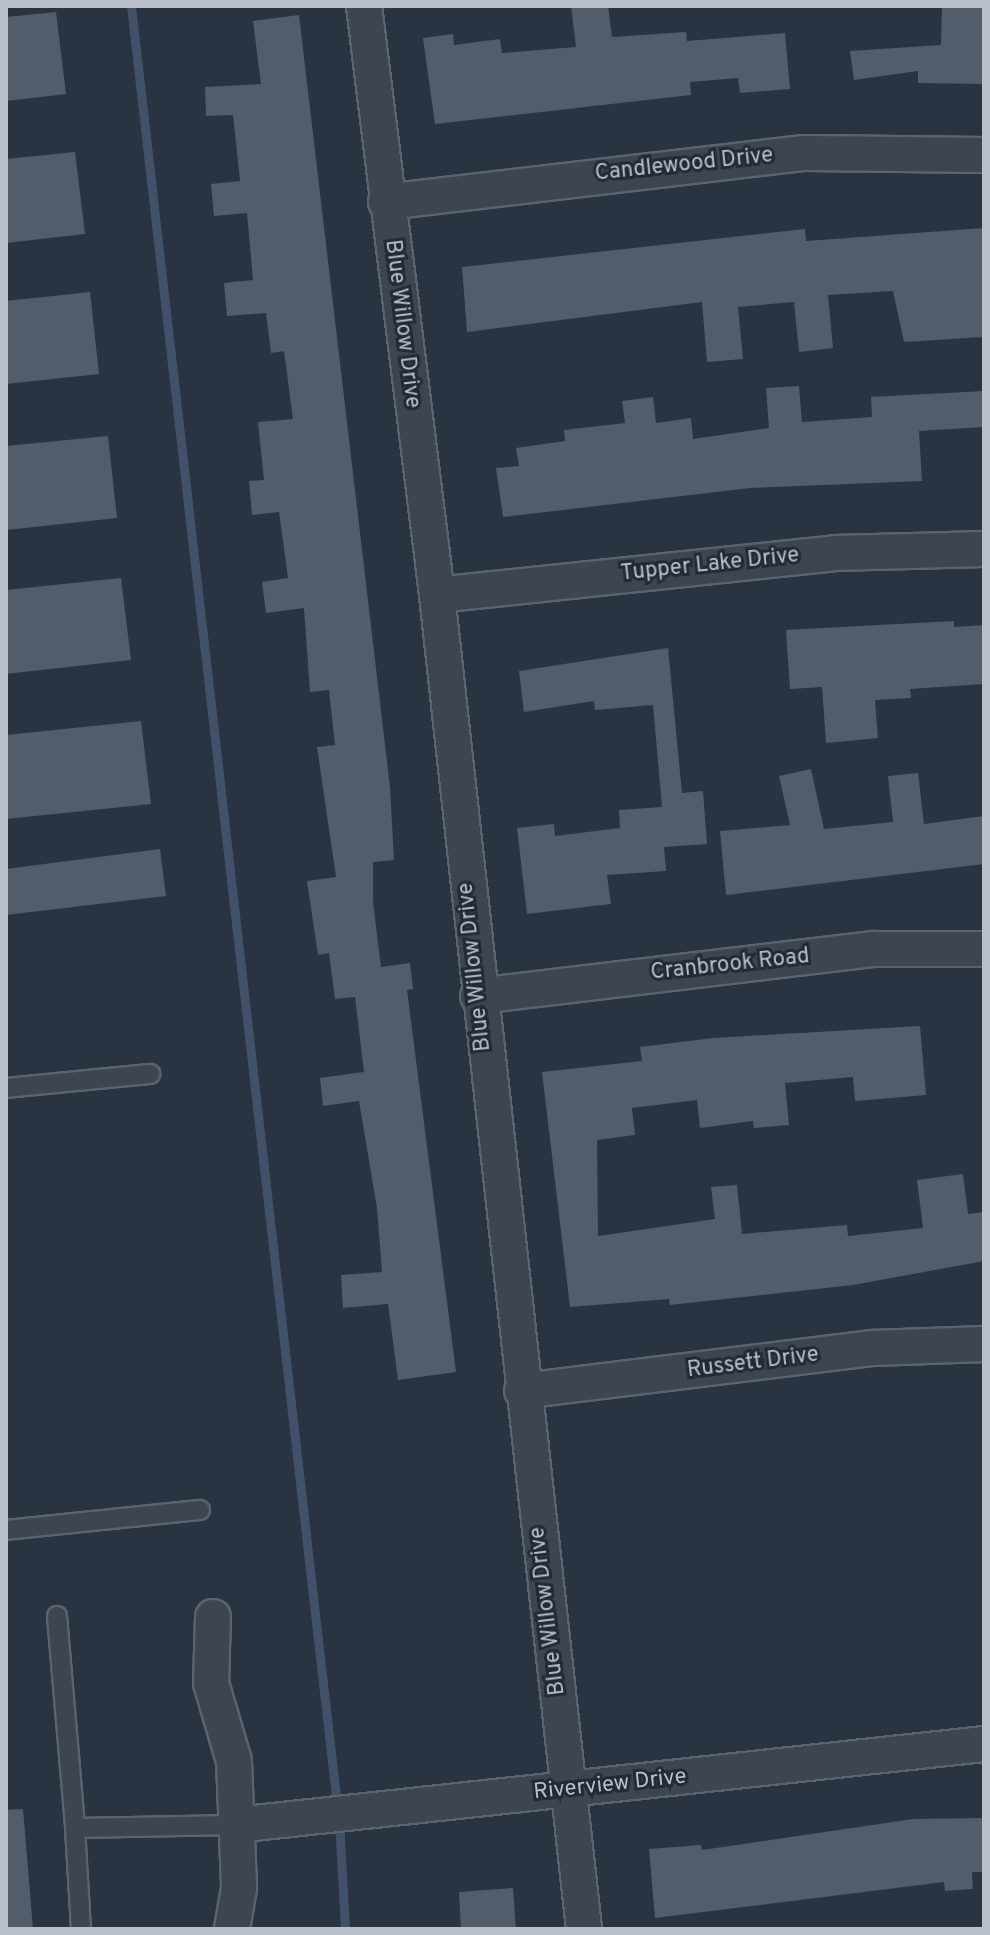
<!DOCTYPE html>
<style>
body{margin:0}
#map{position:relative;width:990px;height:1935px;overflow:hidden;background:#293341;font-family:Overpass,sans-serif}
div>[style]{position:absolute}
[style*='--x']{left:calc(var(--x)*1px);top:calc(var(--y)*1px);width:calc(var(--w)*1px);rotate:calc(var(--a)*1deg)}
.stream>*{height:9px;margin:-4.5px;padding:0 4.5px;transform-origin:4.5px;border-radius:4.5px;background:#415168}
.building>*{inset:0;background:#535c6b}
.roads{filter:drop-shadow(2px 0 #5b636e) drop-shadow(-2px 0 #5b636e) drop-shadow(0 2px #5b636e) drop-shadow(0 -2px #5b636e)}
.service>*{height:18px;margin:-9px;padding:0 9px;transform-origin:9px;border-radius:9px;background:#3d4551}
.minor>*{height:34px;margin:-17px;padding:0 17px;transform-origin:17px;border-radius:17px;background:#3d4551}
span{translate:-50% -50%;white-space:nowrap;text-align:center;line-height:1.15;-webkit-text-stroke:6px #222a36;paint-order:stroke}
.street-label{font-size:22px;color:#bac0cb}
.frame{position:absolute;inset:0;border:8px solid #bac0cb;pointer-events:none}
</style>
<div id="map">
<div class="stream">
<i style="--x:131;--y:6;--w:1813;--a:83.47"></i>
<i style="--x:339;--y:1821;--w:108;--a:86.8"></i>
</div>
<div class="building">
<i style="clip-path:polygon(571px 6px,608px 6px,612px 37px,686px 32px,687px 41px,785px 33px,790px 89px,740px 93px,738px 78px,690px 82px,691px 95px,435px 124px,423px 38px,453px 34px,454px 45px,500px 39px,502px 53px,576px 47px)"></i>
<i style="clip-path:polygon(942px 6px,984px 6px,984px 84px,918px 83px,918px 71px,854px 80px,850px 51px,941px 45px)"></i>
<i style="clip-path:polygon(56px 12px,66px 94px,6px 101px,6px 17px)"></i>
<i style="clip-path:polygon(299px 15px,390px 787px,394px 860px,373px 862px,373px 902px,381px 967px,410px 963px,413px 989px,407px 990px,456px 1372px,398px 1380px,388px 1304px,343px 1308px,341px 1275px,382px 1272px,377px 1208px,359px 1101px,323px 1106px,320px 1078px,364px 1072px,355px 997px,335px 999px,329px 953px,318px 955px,307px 881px,336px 877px,317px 747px,335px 745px,329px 690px,310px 692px,304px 608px,266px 613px,262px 582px,288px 578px,279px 512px,252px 515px,249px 481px,264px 480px,258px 422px,293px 419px,284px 351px,271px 353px,266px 313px,227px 316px,224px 283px,253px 280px,247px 213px,214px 216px,211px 184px,240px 181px,233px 115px,206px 116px,205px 87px,261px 84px,253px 21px)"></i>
<i style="clip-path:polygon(75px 152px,85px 234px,6px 243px,6px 159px)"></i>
<i style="clip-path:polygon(984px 228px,984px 337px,904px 342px,893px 291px,828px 295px,833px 348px,799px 352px,794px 302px,738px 307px,743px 359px,707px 362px,702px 302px,467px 332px,462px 267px,805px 229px,806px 241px)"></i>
<i style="clip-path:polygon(90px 292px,99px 374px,6px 384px,6px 301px)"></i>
<i style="clip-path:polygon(799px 386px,802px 422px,872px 417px,871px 397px,984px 391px,984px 427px,919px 431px,922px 481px,750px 488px,503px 517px,496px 468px,519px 466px,516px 448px,565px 441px,564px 430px,625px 423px,622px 401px,653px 397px,656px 423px,691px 418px,693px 439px,769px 428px,766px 388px)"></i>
<i style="clip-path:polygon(108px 436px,117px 518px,6px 530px,6px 446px)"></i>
<i style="clip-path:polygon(121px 578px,131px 660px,6px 674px,6px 590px)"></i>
<i style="clip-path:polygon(954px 621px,954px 627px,984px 625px,984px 684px,910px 689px,911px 698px,875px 700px,878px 738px,826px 743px,822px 687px,790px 689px,786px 630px)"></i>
<i style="clip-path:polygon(668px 648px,682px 793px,703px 791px,707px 844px,664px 847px,666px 871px,607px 875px,611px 904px,527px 914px,517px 828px,554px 824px,555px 836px,620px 828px,619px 810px,662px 807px,653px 705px,595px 710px,594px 701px,524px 712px,519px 671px)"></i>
<i style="clip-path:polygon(141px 721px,151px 804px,6px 819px,6px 735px)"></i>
<i style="clip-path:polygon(811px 769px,824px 829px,893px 822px,888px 776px,918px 773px,924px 824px,984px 816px,984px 864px,726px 895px,720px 831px,790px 825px,779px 776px)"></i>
<i style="clip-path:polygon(160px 849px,166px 896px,6px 915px,6px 869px)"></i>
<i style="clip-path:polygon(920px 1026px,926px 1095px,855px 1101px,853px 1077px,785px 1083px,789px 1125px,754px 1128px,753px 1121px,700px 1128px,697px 1100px,632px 1108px,635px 1135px,597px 1140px,598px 1236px,715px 1219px,711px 1187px,737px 1185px,742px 1234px,847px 1225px,848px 1236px,923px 1228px,917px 1180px,963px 1174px,968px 1214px,984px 1212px,984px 1261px,853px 1285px,670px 1305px,669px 1299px,570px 1307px,542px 1072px,642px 1061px,640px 1047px,713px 1038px)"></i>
<i style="clip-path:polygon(23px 1809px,33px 1929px,6px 1929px,6px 1810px)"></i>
<i style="clip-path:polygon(984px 1818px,984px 1872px,972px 1872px,973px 1889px,945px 1891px,944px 1882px,655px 1918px,649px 1849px,701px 1845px,702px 1850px,913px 1819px)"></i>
<i style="clip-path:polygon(513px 1888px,516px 1929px,461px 1929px,459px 1892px)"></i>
</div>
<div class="roads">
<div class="service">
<i style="--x:6;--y:1088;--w:145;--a:-5.6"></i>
<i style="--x:6;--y:1530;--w:195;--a:-5.9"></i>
<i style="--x:57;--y:1616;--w:213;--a:85.1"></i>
<i style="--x:81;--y:1929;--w:101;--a:-93.4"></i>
<i style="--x:75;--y:1828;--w:161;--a:-1.1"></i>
</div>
<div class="minor">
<i style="--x:364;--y:6;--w:594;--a:82.93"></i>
<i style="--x:437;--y:595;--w:1342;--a:83.71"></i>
<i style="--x:386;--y:202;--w:421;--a:-6.7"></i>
<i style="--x:804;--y:153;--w:180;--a:0.6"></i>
<i style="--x:437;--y:595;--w:399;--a:-6"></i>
<i style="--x:834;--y:553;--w:150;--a:-1.5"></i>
<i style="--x:478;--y:996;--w:399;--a:-6.8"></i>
<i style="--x:874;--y:949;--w:110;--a:0"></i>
<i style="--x:522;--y:1391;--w:354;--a:-7"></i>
<i style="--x:873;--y:1348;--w:111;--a:-2.1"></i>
<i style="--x:213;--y:1617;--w:66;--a:91.7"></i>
<i style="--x:211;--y:1683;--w:81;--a:73.6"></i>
<i style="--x:234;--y:1761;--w:127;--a:87.7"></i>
<i style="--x:239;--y:1888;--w:42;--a:99.7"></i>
<i style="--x:236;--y:1825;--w:752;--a:-6.18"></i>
</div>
</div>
<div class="street-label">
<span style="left:684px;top:165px;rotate:-6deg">Candlewood Drive</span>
<span style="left:402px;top:324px;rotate:83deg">Blue Willow Drive</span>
<span style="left:710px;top:565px;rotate:-6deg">Tupper Lake Drive</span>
<span style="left:730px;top:965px;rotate:-6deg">Cranbrook Road</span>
<span style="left:475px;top:967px;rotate:-96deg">Blue Willow Drive</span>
<span style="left:753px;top:1363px;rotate:-7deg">Russett Drive</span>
<span style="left:548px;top:1611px;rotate:-97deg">Blue Willow Drive</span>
<span style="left:610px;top:1785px;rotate:-6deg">Riverview Drive</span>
</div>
<div class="frame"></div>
</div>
